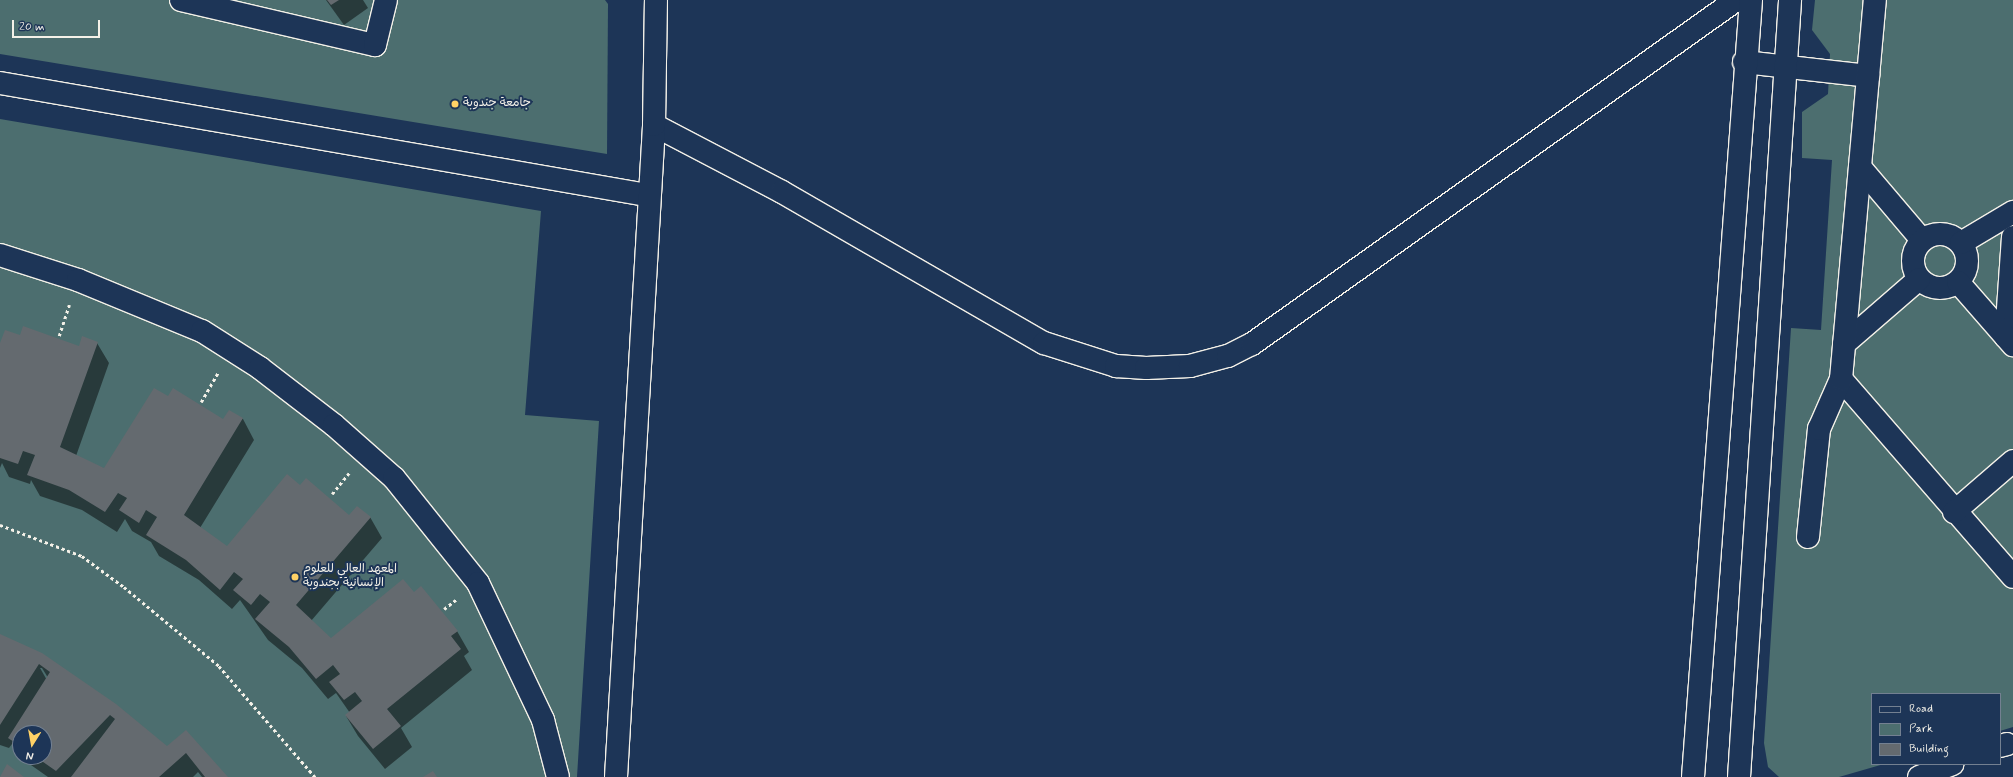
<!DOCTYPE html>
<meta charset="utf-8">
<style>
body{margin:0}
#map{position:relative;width:2013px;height:777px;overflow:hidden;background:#1d3557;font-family:Mynerve,"Playpen Sans Arabic",sans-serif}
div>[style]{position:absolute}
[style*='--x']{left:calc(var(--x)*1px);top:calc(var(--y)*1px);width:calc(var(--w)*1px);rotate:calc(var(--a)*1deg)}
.green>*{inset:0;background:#4c6e6f}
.shadow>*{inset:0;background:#0007}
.building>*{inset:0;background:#646a6f}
.path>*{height:2.5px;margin-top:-1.25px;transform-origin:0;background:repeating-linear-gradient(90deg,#f4f1e8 0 3px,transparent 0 6px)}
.roads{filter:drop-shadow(1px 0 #f4f1e8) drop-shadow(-1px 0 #f4f1e8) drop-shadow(0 1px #f4f1e8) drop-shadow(0 -1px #f4f1e8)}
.minor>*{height:22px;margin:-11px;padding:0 11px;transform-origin:11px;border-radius:11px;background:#1d3557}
.minor>.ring{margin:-11px;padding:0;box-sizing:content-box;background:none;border:22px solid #1d3557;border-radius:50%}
.dots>*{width:11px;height:11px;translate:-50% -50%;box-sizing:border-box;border:2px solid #1d3557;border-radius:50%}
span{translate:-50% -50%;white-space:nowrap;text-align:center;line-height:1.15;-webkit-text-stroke:4px #1d3557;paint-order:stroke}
.poi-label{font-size:12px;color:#f4f1e8}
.left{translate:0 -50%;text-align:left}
.legend{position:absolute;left:1871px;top:693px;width:130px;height:72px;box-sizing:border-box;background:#1d3557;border:1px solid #738091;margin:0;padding:5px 7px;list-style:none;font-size:12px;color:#f4f1e8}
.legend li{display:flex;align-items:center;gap:8px;height:20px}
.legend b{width:20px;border:1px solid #738091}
.north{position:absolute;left:12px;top:725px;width:40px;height:40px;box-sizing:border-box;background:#1d3557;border:1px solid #738091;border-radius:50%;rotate:191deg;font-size:11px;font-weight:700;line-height:16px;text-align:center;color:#f4f1e8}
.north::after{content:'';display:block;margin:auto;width:14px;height:18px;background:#ffd166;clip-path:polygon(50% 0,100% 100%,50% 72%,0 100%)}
.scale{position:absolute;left:12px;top:20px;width:88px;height:18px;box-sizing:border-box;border:2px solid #f4f1e8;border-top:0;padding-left:5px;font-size:12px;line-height:14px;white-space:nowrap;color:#f4f1e8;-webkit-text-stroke:3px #1d3557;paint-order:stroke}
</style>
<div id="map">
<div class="green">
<i style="clip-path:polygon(0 0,605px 0,608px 4px,607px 154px,0 54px)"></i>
<i style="clip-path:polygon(1815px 0,2013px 0,2013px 727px,2000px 731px,2000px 694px,1872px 694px,1872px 764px,1884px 764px,1839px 777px,1779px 777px,1768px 767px,1764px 743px,1791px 328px,1821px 330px,1832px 160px,1802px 158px,1802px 112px,1828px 94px,1830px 54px,1812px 30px)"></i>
<i style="clip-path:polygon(evenodd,0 119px,541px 211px,525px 415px,599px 421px,577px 777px,0 777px,0 119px,20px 733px,44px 733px,44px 757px,20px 757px,20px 733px)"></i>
</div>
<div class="shadow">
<i style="clip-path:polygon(326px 0,363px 0,368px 8px,344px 25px)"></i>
<i style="clip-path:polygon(20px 336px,79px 347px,97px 343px,109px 363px,76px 456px,105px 469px,168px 398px,224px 420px,229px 411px,243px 419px,254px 440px,200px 528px,227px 547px,300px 487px,349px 516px,370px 517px,382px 538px,311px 621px,330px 639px,414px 593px,457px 631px,469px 652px,464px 656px,472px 670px,401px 728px,412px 747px,385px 769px,358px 736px,346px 716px,350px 713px,336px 693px,328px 699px,302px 668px,268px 640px,240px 600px,232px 609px,199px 580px,159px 556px,151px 542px,132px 531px,125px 519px,117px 532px,82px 510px,40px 496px,31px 480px,30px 484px,9px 477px,2px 463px,0 468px,0 345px)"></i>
<i style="clip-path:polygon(evenodd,0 635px,167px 747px,186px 731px,224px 777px,202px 777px,198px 772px,193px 777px,48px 777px,21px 758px,12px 744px,9px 748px,0 745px,0 635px,40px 668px,42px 668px,50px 681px,48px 682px,40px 668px,0 635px,20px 733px,44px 733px,44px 757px,20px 757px,20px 733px)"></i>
</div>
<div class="building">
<i style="clip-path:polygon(327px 0,339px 0,331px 5px)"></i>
<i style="clip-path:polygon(23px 326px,79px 346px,82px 336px,98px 342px,60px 447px,104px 468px,154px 388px,168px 396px,173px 388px,223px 419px,229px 410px,243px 418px,184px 515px,227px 546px,287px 474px,300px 485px,306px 478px,349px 515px,357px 506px,371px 517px,296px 605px,331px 638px,403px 579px,414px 592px,421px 586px,458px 631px,451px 636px,461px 649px,387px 709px,401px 726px,373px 749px,345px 715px,362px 701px,355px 692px,344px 700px,329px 682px,340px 674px,333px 665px,316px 679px,289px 647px,255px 619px,270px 602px,260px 594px,251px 605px,233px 590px,243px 579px,234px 572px,220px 590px,186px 560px,146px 535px,157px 517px,146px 510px,139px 523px,119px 510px,127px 498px,118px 493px,105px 512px,69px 490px,27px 475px,35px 455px,23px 451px,18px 464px,0 458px,0 343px,5px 330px,20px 335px)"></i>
<i style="clip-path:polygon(0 634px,42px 653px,116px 704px,167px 746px,186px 730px,228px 777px,205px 777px,186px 753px,159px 777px,71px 777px,115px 719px,110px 715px,56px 771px,36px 757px,44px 757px,44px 733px,20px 733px,20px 746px,8px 738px,50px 672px,39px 664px,0 725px)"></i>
<i style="clip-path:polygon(7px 764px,24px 777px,0 777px)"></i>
<i style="clip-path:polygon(433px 771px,437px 777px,423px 777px)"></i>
</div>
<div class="path">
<i style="--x:59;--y:336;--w:33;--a:-72"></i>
<i style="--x:201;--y:402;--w:34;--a:-60"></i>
<i style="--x:332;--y:494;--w:27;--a:-51"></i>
<i style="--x:0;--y:525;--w:88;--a:20.7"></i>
<i style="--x:82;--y:556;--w:52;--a:36.4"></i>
<i style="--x:124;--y:587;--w:124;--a:39.7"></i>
<i style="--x:219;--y:666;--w:147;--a:49.1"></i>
<i style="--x:444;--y:609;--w:16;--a:-38"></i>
</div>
<div class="roads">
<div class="minor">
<i style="--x:181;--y:0;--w:199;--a:13.1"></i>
<i style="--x:375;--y:45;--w:46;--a:-76.3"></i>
<i style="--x:1744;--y:62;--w:125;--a:6.4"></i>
<i style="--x:0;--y:83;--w:657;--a:9.82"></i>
<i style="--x:654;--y:125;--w:144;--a:27.6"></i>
<i style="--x:782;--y:192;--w:302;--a:30"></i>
<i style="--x:1044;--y:343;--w:76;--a:17.7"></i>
<i style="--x:1116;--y:366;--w:30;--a:4"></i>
<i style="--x:1146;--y:368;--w:44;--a:-2.6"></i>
<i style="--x:1190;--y:366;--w:39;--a:-15"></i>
<i style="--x:1228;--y:356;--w:27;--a:-27"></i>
<i style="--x:1252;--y:344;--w:594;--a:-35.4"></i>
<i style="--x:1860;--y:167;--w:96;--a:49.7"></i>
<i class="ring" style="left:1913px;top:234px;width:32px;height:32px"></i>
<i style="--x:2013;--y:237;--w:100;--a:94"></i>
<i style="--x:2006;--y:337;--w:11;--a:49"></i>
<i style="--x:1961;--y:243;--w:61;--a:-30.8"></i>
<i style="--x:0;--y:255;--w:82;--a:17.8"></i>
<i style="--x:78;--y:280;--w:134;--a:22.4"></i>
<i style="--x:202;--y:331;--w:69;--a:32.5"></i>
<i style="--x:260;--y:368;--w:93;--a:37.6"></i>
<i style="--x:334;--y:425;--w:80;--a:41.5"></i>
<i style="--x:394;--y:478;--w:134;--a:51.3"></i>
<i style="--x:478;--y:583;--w:152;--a:64.6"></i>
<i style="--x:543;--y:720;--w:59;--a:75.3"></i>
<i style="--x:1958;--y:282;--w:73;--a:48.9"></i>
<i style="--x:1844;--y:344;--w:99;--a:-40.9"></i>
<i style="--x:1841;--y:379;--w:262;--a:49"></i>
<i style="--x:1954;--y:512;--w:78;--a:-40.8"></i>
<i style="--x:1808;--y:537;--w:109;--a:-84.2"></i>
<i style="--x:1819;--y:429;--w:55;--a:-66.3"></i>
<i style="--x:1841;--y:379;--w:381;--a:-84.9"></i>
<i style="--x:2000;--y:746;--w:7;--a:-16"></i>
<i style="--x:616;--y:777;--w:653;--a:-86.66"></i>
<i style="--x:654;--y:125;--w:125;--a:-89.1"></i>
<i style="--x:1693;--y:777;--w:779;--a:-85.73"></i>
<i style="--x:1739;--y:777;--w:779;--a:-86.24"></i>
<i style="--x:1919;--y:777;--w:36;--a:-21"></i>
</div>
</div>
<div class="dots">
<i style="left:455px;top:104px;background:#ffd166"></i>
<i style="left:295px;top:577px;background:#ffd166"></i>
</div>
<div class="poi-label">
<span class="left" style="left:463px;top:104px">جامعة جندوبة</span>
<span class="left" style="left:303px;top:577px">المعهد العالي للعلوم<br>الإنسانية بجندوبة</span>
</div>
<ul class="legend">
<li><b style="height:5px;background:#1d3557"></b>Road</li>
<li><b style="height:11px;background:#4c6e6f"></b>Park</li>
<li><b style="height:11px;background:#646a6f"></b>Building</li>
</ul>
<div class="north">N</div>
<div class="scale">20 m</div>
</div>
